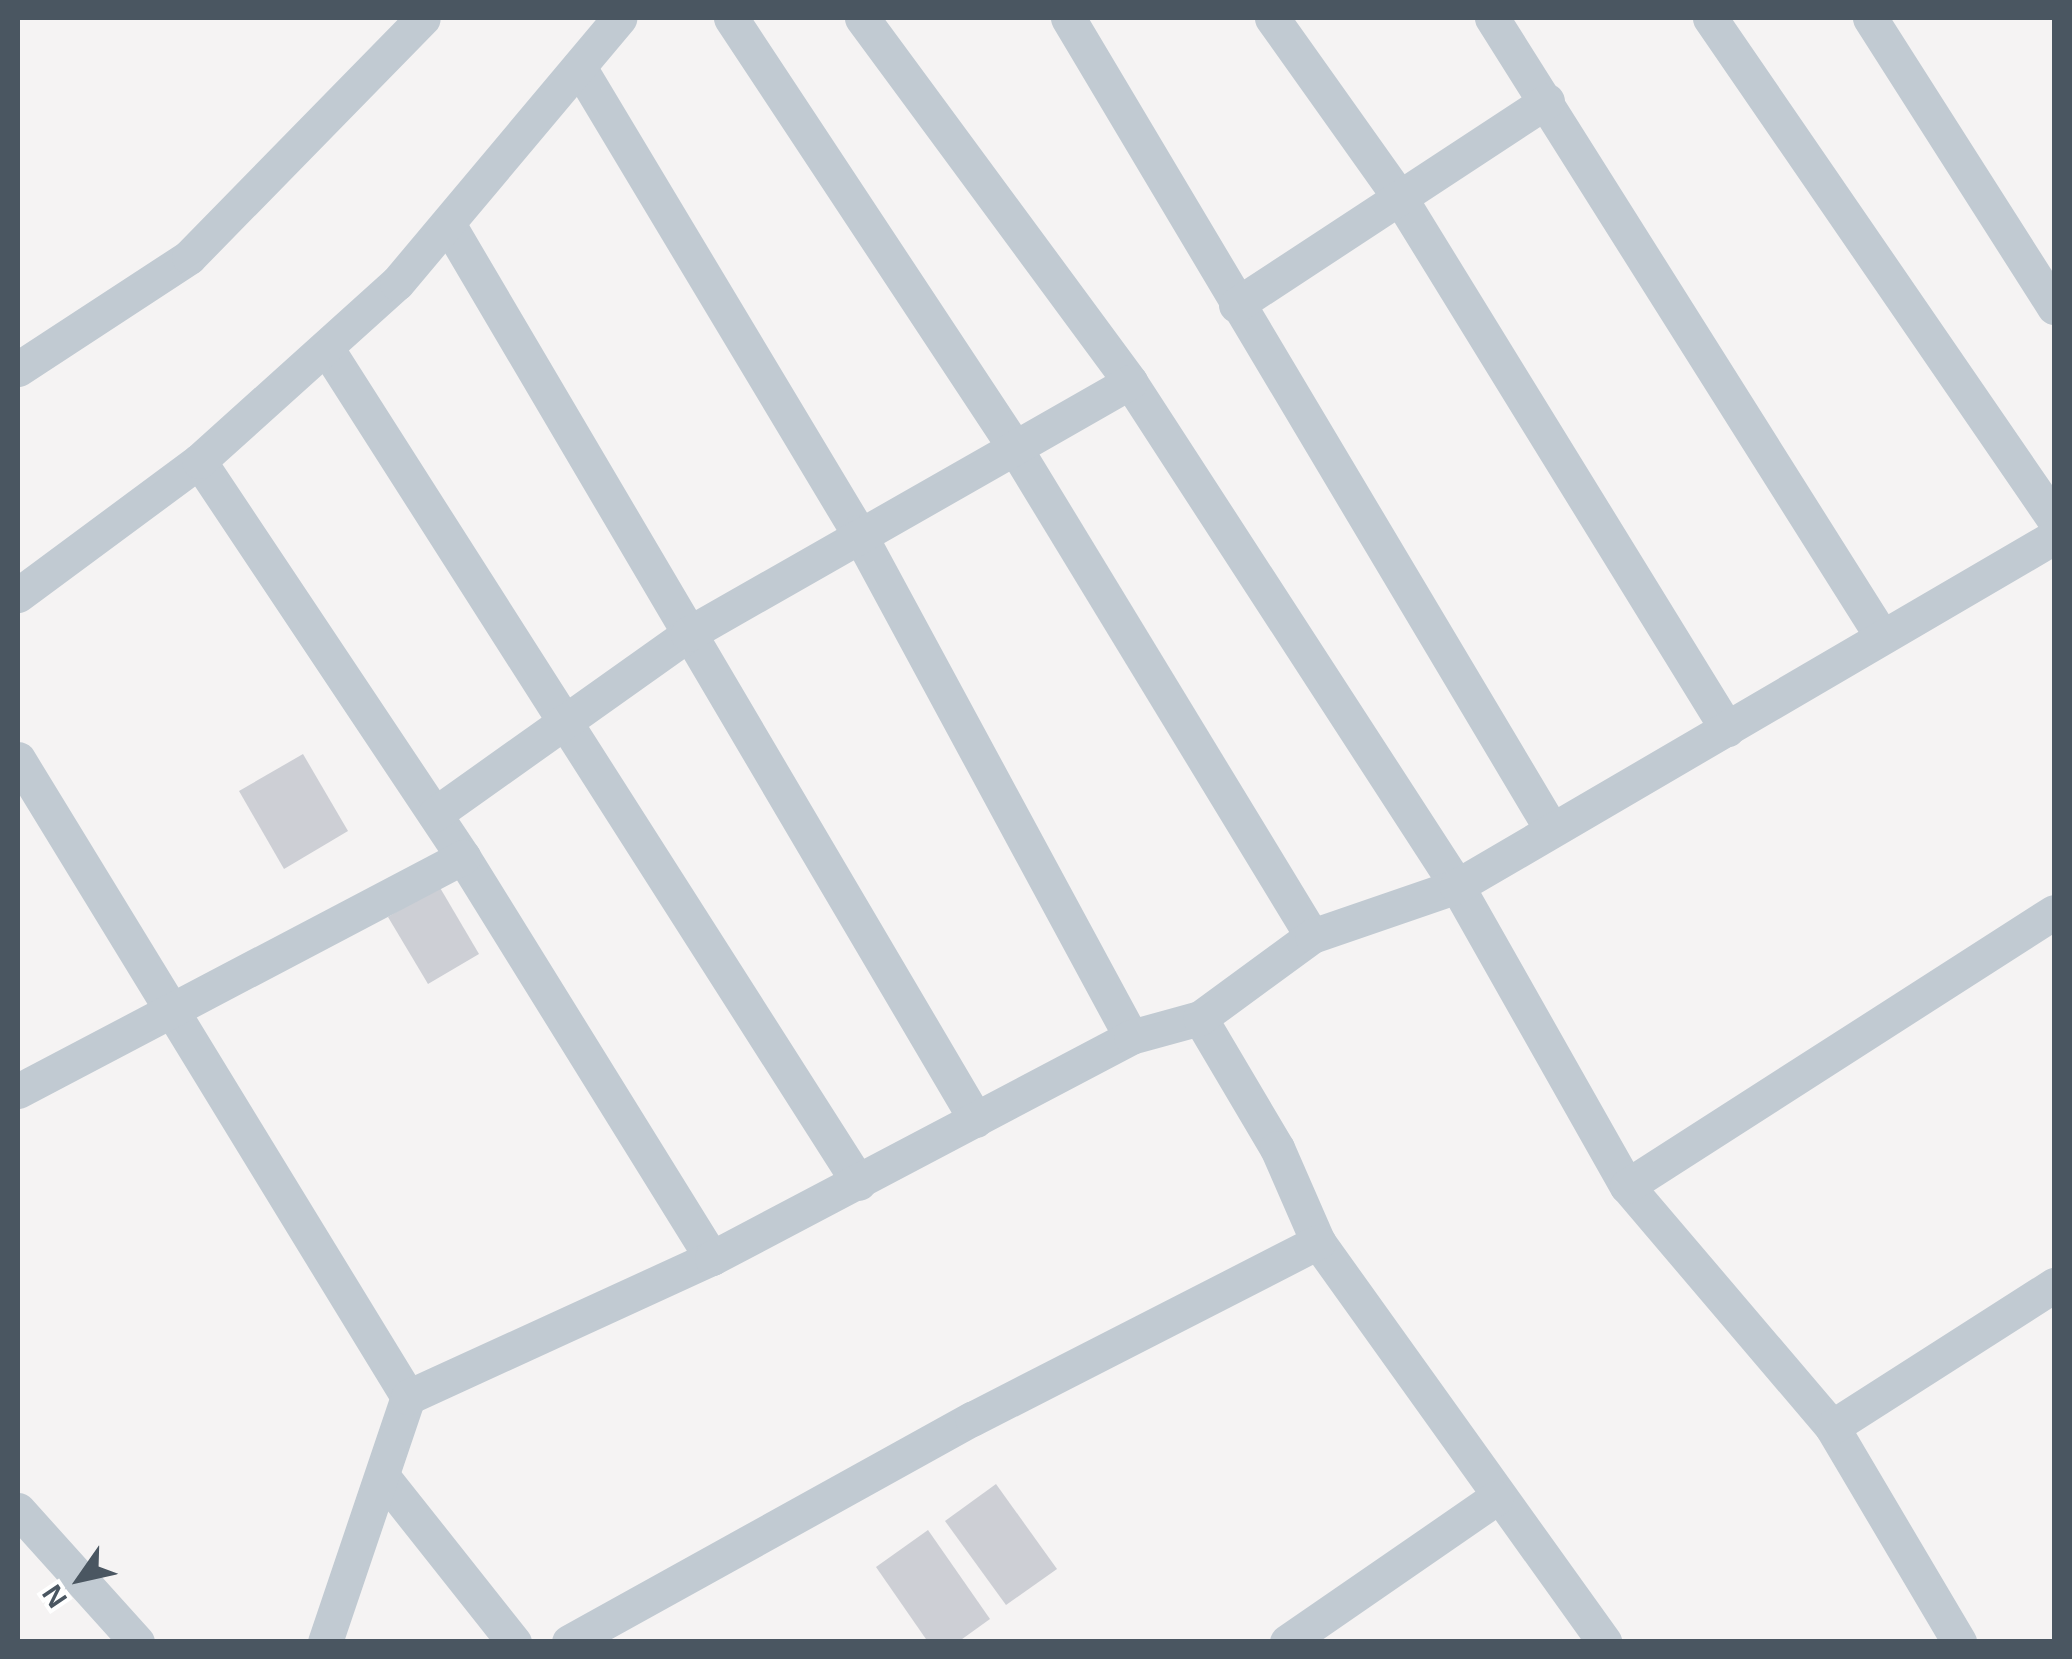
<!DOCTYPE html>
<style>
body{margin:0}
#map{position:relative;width:2072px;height:1659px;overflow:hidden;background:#f5f3f3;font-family:Helvetica,sans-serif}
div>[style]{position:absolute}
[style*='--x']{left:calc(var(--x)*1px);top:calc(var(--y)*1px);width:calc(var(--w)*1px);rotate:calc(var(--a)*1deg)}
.building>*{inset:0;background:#cdcfd5}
.street>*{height:35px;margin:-17.5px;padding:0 17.5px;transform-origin:17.5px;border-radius:17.5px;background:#c1cad2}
span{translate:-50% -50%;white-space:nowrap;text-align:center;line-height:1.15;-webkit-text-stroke:10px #fff;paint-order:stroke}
.frame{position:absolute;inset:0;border:20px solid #4a5661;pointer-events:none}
.north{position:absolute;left:30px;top:1529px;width:100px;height:100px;-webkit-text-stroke:8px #fff;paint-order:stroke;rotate:236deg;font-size:28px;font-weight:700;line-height:40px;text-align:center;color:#4a5661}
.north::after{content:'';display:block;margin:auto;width:35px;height:45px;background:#4a5661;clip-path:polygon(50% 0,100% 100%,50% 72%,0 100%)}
</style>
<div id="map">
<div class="building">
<i style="clip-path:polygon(303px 754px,348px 831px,284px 869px,239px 791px)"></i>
<i style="clip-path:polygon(439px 886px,479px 954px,428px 984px,388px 917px)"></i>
<i style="clip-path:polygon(996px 1484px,1057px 1569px,1006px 1605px,945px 1521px)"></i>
<i style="clip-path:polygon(928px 1530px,990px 1619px,958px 1642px,928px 1642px,876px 1567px)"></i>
</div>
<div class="street">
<i style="--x:731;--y:18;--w:515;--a:56.56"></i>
<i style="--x:1015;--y:448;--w:571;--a:58.68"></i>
<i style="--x:862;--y:18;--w:452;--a:53.6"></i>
<i style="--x:1130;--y:382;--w:601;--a:57.02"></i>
<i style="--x:1457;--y:886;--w:345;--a:60.5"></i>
<i style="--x:1627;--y:1186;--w:316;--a:49.6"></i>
<i style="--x:1832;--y:1427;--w:250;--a:59.4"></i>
<i style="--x:1068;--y:18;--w:942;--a:59.21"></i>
<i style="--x:1272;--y:18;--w:221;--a:54.6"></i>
<i style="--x:1400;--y:198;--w:624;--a:58.37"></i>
<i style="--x:1492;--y:18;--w:726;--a:57.78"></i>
<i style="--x:1710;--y:18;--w:608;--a:55.53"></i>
<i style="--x:1870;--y:18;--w:343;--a:57.5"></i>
<i style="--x:579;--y:67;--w:542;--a:59.04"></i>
<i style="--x:858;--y:532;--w:574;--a:61.6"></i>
<i style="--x:451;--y:229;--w:1034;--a:59.49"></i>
<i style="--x:1236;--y:305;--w:372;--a:-33.3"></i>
<i style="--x:327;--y:349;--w:989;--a:57.47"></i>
<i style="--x:18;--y:369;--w:204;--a:-33.2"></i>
<i style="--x:189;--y:257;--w:334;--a:-45.6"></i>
<i style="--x:199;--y:461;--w:476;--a:56.3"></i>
<i style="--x:463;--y:857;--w:472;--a:58.2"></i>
<i style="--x:18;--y:595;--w:225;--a:-36.5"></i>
<i style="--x:199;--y:461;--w:266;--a:-42"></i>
<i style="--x:397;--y:283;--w:346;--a:-50"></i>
<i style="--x:18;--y:759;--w:748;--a:58.56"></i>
<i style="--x:435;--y:814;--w:310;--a:-35.4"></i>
<i style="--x:688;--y:634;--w:509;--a:-29.69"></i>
<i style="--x:1200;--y:1018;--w:151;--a:59.4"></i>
<i style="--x:1277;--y:1148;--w:103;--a:66.4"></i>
<i style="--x:1318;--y:1242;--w:492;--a:54.4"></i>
<i style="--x:18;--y:1091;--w:503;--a:-27.74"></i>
<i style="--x:1627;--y:1186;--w:507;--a:-32.69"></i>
<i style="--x:1832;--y:1427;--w:264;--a:-32.6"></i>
<i style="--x:383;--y:1477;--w:211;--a:51.6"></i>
<i style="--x:18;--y:1510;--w:178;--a:48"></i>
<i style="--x:325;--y:1642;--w:259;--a:-71.3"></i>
<i style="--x:408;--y:1397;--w:334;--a:-24.6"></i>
<i style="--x:712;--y:1258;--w:474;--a:-27.8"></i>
<i style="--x:1131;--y:1037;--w:72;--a:-15.4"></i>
<i style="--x:1200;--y:1018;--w:139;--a:-36.2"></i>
<i style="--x:1312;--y:936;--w:153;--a:-19"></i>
<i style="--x:1457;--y:886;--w:692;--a:-30.31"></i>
<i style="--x:569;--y:1642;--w:461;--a:-29"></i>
<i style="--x:972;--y:1419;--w:389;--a:-27.1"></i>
<i style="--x:1287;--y:1642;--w:254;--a:-34.6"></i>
</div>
<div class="frame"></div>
<div class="north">N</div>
</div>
